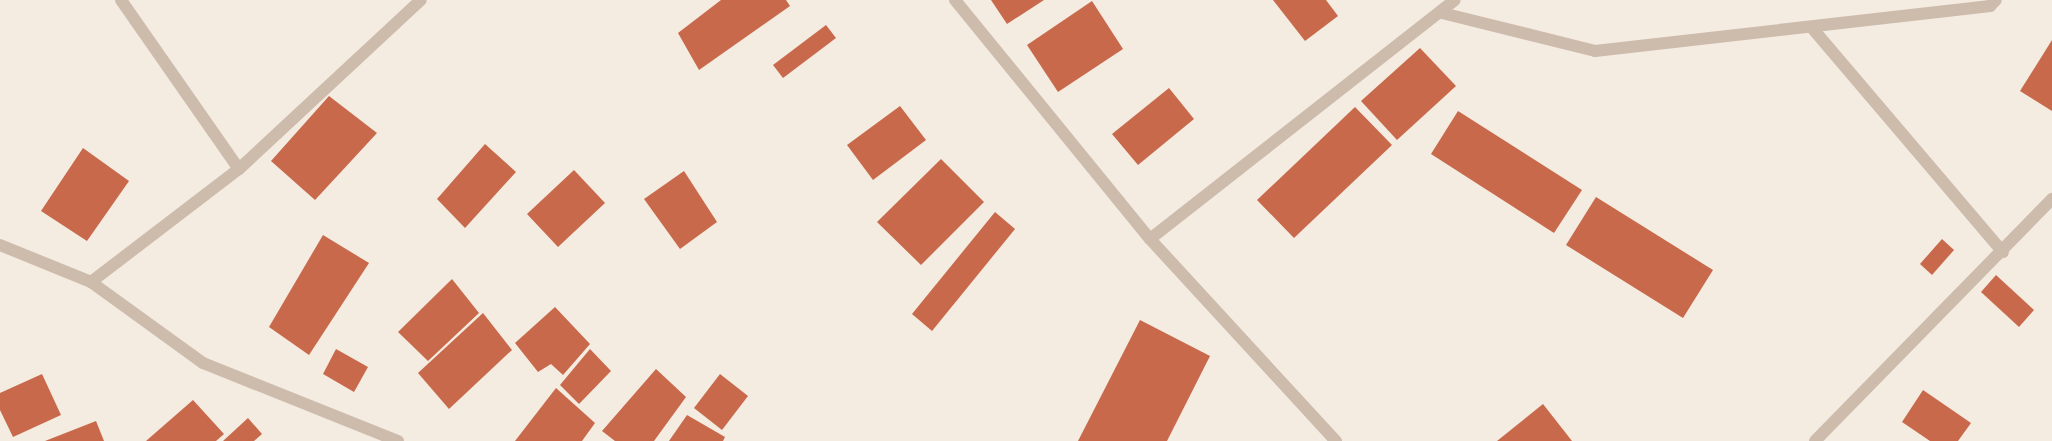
<!DOCTYPE html>
<style>
body{margin:0}
#map{position:relative;width:2052px;height:441px;overflow:hidden;background:#f4ebe1;font-family:Signika,sans-serif}
div>[style]{position:absolute}
[style*='--x']{left:calc(var(--x)*1px);top:calc(var(--y)*1px);width:calc(var(--w)*1px);rotate:calc(var(--a)*1deg)}
.building>*{inset:0;background:#c8694b}
.minor>*{height:12px;margin:-6px;padding:0 6px;transform-origin:6px;border-radius:6px;background:#cdbbac}
span{translate:-50% -50%;white-space:nowrap;text-align:center;line-height:1.15;-webkit-text-stroke:4px #fbf5ee;paint-order:stroke}
</style>
<div id="map">
<div class="building">
<i style="clip-path:polygon(721px 0,786px 0,790px 6px,699px 70px,678px 33px)"></i>
<i style="clip-path:polygon(991px 0,1044px 0,1007px 24px)"></i>
<i style="clip-path:polygon(1273px 0,1326px 0,1338px 16px,1305px 41px)"></i>
<i style="clip-path:polygon(1092px 1px,1123px 49px,1058px 92px,1027px 45px)"></i>
<i style="clip-path:polygon(826px 25px,836px 38px,783px 78px,773px 65px)"></i>
<i style="clip-path:polygon(2052px 40px,2052px 111px,2020px 91px)"></i>
<i style="clip-path:polygon(1420px 48px,1456px 86px,1397px 140px,1361px 101px)"></i>
<i style="clip-path:polygon(1169px 88px,1194px 119px,1138px 165px,1112px 134px)"></i>
<i style="clip-path:polygon(329px 96px,377px 133px,315px 200px,271px 161px)"></i>
<i style="clip-path:polygon(900px 106px,926px 140px,873px 180px,847px 145px)"></i>
<i style="clip-path:polygon(1355px 107px,1392px 145px,1294px 238px,1257px 200px)"></i>
<i style="clip-path:polygon(1458px 111px,1582px 190px,1554px 233px,1431px 154px)"></i>
<i style="clip-path:polygon(485px 144px,516px 172px,465px 228px,437px 199px)"></i>
<i style="clip-path:polygon(83px 148px,129px 181px,87px 241px,41px 211px)"></i>
<i style="clip-path:polygon(941px 159px,984px 202px,921px 265px,877px 222px)"></i>
<i style="clip-path:polygon(574px 170px,605px 203px,558px 247px,527px 214px)"></i>
<i style="clip-path:polygon(684px 171px,717px 222px,680px 249px,644px 199px)"></i>
<i style="clip-path:polygon(1596px 197px,1713px 270px,1683px 318px,1566px 245px)"></i>
<i style="clip-path:polygon(995px 212px,1015px 229px,932px 331px,912px 314px)"></i>
<i style="clip-path:polygon(323px 235px,369px 263px,309px 355px,269px 327px)"></i>
<i style="clip-path:polygon(1942px 239px,1954px 250px,1932px 275px,1920px 264px)"></i>
<i style="clip-path:polygon(1996px 275px,2034px 310px,2019px 327px,1981px 292px)"></i>
<i style="clip-path:polygon(452px 279px,479px 313px,428px 361px,398px 332px)"></i>
<i style="clip-path:polygon(555px 307px,590px 344px,563px 375px,551px 364px,538px 372px,515px 343px)"></i>
<i style="clip-path:polygon(483px 313px,512px 350px,449px 409px,418px 373px)"></i>
<i style="clip-path:polygon(1140px 320px,1210px 356px,1167px 441px,1078px 441px)"></i>
<i style="clip-path:polygon(336px 349px,368px 367px,354px 392px,323px 374px)"></i>
<i style="clip-path:polygon(590px 349px,611px 371px,579px 404px,560px 385px)"></i>
<i style="clip-path:polygon(656px 369px,686px 397px,654px 441px,615px 441px,602px 431px)"></i>
<i style="clip-path:polygon(42px 374px,61px 415px,13px 437px,0 410px,0 393px)"></i>
<i style="clip-path:polygon(720px 374px,748px 396px,722px 430px,694px 408px)"></i>
<i style="clip-path:polygon(556px 388px,595px 423px,582px 441px,515px 441px)"></i>
<i style="clip-path:polygon(1923px 390px,1971px 423px,1958px 441px,1930px 441px,1902px 422px)"></i>
<i style="clip-path:polygon(193px 400px,224px 434px,216px 441px,146px 441px)"></i>
<i style="clip-path:polygon(1543px 404px,1572px 441px,1497px 441px)"></i>
<i style="clip-path:polygon(687px 415px,725px 437px,723px 441px,669px 441px)"></i>
<i style="clip-path:polygon(248px 418px,262px 434px,254px 441px,223px 441px)"></i>
<i style="clip-path:polygon(96px 421px,104px 441px,45px 441px)"></i>
</div>
<div class="minor">
<i style="--x:121;--y:0;--w:206;--a:55.1"></i>
<i style="--x:955;--y:0;--w:308;--a:50.8"></i>
<i style="--x:1150;--y:239;--w:275;--a:47.4"></i>
<i style="--x:1442;--y:13;--w:158;--a:13.9"></i>
<i style="--x:1595;--y:51;--w:398;--a:-6.5"></i>
<i style="--x:1990;--y:6;--w:8;--a:-45"></i>
<i style="--x:1813;--y:29;--w:293;--a:49.6"></i>
<i style="--x:1150;--y:239;--w:387;--a:-38.1"></i>
<i style="--x:0;--y:245;--w:98;--a:22.1"></i>
<i style="--x:91;--y:282;--w:138;--a:35.9"></i>
<i style="--x:203;--y:363;--w:210;--a:21.8"></i>
<i style="--x:91;--y:282;--w:186;--a:-37.4"></i>
<i style="--x:239;--y:169;--w:248;--a:-42.9"></i>
<i style="--x:1815;--y:441;--w:339;--a:-45.6"></i>
</div>
</div>
